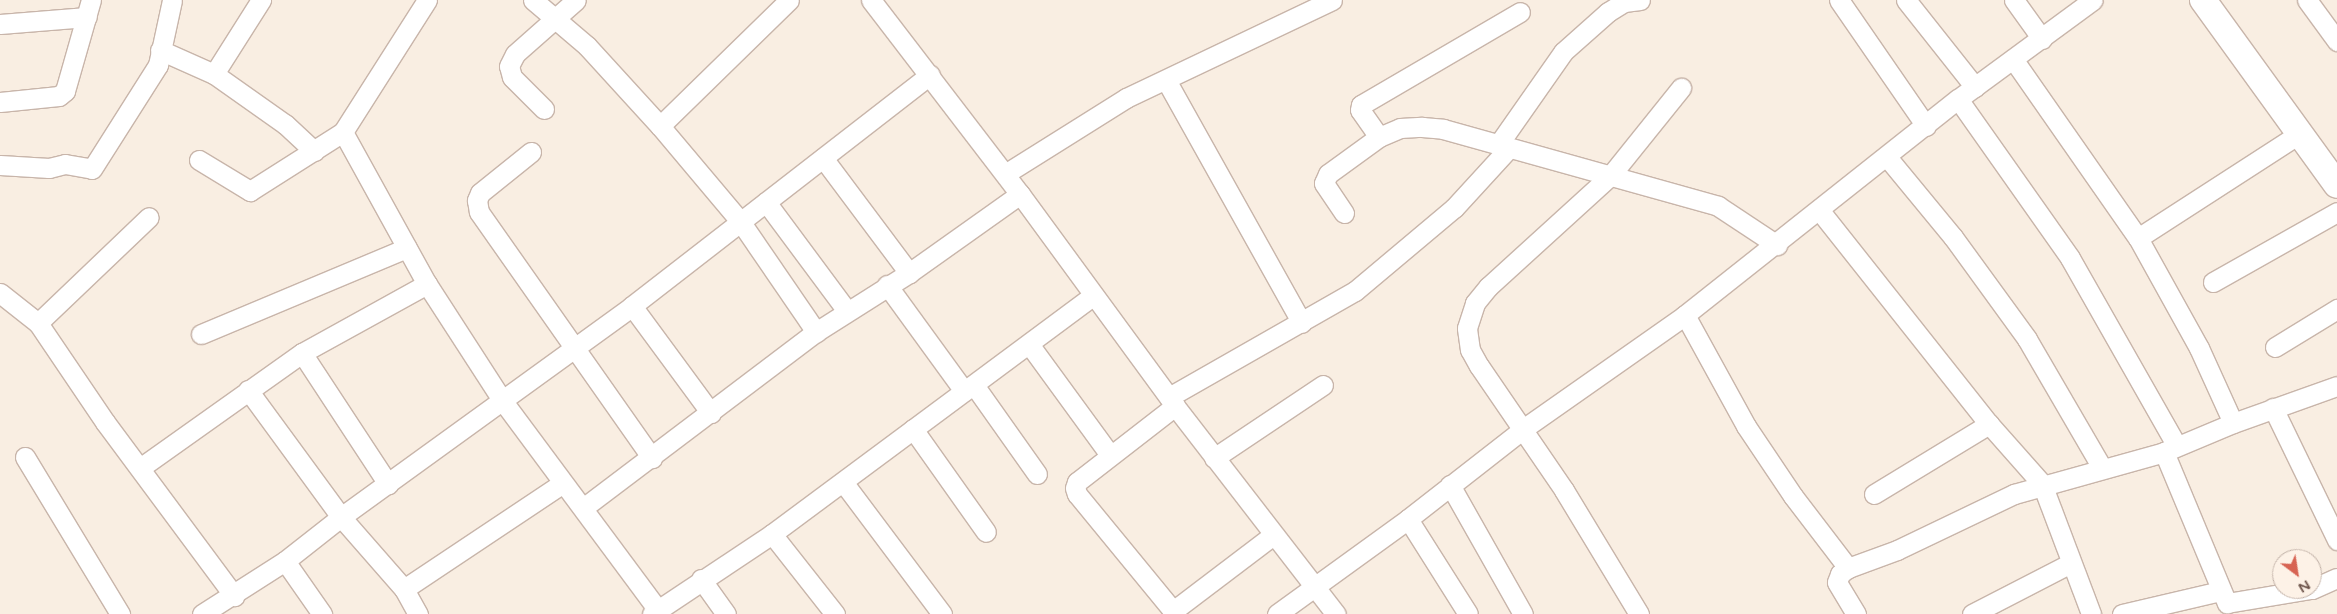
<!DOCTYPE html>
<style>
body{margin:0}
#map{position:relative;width:2337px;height:614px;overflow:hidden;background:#f9eee2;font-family:"Varela Round",sans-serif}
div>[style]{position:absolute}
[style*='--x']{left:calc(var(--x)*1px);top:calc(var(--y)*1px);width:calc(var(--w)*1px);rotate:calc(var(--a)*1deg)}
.roads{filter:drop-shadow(1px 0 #c8b5aa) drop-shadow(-1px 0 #c8b5aa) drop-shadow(0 1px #c8b5aa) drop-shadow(0 -1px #c8b5aa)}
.street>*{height:19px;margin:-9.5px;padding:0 9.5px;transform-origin:9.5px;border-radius:9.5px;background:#fff}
.secondary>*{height:26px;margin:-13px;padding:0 13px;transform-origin:13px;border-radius:13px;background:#fff}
span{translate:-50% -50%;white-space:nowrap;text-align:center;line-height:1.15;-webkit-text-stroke:4px #fdf2e7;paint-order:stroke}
.north{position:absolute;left:2272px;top:549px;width:50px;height:50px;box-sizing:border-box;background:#fdf2e7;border:1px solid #c3b3a9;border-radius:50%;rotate:149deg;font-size:14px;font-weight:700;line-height:20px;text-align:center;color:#6d544b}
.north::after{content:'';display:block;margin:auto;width:18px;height:22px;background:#d76453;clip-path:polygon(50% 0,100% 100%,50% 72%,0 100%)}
</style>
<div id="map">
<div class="roads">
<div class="street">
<i style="--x:427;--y:0;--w:156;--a:122.5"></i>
<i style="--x:343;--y:132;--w:174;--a:61.1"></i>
<i style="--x:427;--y:284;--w:138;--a:57.1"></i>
<i style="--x:502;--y:400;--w:262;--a:53.4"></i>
<i style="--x:533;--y:0;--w:71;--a:40.4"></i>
<i style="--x:587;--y:46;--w:108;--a:47.6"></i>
<i style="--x:660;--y:126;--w:124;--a:49.9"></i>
<i style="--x:740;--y:221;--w:135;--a:55.6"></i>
<i style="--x:871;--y:0;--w:245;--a:52.5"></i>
<i style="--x:1020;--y:194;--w:263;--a:53.8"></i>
<i style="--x:1175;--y:406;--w:263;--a:52.3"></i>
<i style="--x:1839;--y:0;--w:153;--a:55.4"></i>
<i style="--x:1906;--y:0;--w:111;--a:51.6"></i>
<i style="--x:2014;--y:0;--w:48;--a:54.3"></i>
<i style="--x:2307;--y:0;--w:51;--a:53.8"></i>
<i style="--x:0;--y:24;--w:87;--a:-4.6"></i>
<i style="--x:160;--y:50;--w:59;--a:24"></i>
<i style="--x:214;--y:74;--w:87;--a:35.2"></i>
<i style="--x:285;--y:124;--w:40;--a:43"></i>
<i style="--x:2013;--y:59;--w:218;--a:55.1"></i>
<i style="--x:2138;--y:238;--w:126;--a:61"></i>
<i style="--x:2199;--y:348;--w:82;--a:65.6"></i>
<i style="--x:214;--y:74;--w:88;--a:-57.6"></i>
<i style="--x:1166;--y:80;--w:278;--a:60.8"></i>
<i style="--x:1958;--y:99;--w:194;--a:54.8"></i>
<i style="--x:2070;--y:258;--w:216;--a:60.4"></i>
<i style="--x:0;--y:102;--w:59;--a:-5.8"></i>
<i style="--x:59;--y:96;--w:8;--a:-40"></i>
<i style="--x:65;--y:91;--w:95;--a:-74.1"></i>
<i style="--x:544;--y:109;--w:45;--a:-135"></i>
<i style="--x:512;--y:77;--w:11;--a:-105"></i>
<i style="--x:509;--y:66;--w:13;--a:-63"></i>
<i style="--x:515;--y:54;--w:81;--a:-41.5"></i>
<i style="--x:660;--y:126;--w:180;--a:-44.3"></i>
<i style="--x:1379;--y:137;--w:33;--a:-125"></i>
<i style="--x:1360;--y:110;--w:5;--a:-79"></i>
<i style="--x:1361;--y:105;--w:184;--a:-30.3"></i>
<i style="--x:1498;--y:145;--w:113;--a:-55"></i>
<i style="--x:1563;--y:52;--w:60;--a:-41.6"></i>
<i style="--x:1608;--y:12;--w:19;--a:-32"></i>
<i style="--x:1624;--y:2;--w:16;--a:-7"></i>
<i style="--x:531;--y:152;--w:65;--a:141.2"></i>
<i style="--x:480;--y:193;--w:8;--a:113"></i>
<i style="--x:477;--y:200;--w:12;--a:81"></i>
<i style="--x:479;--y:212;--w:301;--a:54.9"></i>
<i style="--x:1887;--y:157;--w:104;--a:50.5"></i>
<i style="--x:1953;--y:237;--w:126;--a:54"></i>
<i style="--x:2027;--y:339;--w:149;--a:59.8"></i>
<i style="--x:823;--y:158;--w:144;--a:53.2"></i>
<i style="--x:199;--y:160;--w:60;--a:31.3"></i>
<i style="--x:250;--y:191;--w:110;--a:-32.4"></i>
<i style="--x:0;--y:165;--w:49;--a:3.5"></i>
<i style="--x:49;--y:168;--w:16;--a:-14"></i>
<i style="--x:65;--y:164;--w:27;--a:10"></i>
<i style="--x:92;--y:169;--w:123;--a:-57.6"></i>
<i style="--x:158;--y:65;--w:66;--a:-77.8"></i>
<i style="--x:1005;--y:174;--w:143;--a:-32.1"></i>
<i style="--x:1126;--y:98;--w:228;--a:-25.4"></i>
<i style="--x:766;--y:202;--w:136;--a:53.4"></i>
<i style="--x:1820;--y:211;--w:272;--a:51.6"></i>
<i style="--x:1989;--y:424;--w:80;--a:48.5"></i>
<i style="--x:2042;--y:484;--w:139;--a:69.3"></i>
<i style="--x:1344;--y:213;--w:36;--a:-124"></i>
<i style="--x:1324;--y:183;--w:10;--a:-66"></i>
<i style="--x:1328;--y:174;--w:63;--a:-36"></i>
<i style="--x:1379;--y:137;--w:23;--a:-23"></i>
<i style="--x:1400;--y:128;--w:22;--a:-3"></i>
<i style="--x:1422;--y:127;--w:21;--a:5"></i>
<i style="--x:1443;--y:129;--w:286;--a:15.6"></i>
<i style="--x:1718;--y:206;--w:71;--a:33.5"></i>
<i style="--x:2138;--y:238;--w:193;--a:-32.9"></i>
<i style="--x:2213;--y:282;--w:142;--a:-29.4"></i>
<i style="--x:887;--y:285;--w:131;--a:54"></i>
<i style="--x:0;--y:293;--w:48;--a:38.3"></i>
<i style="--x:38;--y:323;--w:120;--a:55.9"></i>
<i style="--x:105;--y:422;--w:217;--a:53.4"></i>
<i style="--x:632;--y:306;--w:133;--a:53.6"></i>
<i style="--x:1685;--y:315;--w:127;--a:61.2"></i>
<i style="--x:1746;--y:426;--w:84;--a:56.1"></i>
<i style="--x:1793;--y:496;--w:91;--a:52.6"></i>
<i style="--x:38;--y:323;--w:153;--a:-43.7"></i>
<i style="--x:201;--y:334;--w:223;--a:-22.7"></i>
<i style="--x:1029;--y:344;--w:137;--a:53.9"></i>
<i style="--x:2275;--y:347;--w:73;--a:-31.5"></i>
<i style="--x:302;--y:353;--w:157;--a:56.7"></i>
<i style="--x:974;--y:385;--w:109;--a:54.7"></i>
<i style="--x:248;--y:390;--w:157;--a:53.8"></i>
<i style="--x:341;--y:517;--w:96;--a:48.8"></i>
<i style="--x:404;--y:589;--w:29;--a:61"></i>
<i style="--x:1169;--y:397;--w:214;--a:-29.7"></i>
<i style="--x:1355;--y:291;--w:129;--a:-40"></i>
<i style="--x:1454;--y:208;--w:80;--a:-47.5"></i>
<i style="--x:1175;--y:406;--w:124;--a:142.2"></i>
<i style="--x:1077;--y:482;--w:6;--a:108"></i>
<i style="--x:1075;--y:488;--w:6;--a:72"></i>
<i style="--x:1077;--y:494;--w:151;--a:50.6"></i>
<i style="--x:1173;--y:611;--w:126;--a:-37.2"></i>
<i style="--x:2273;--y:408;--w:147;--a:64.1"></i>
<i style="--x:913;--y:429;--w:126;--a:54.7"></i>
<i style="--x:2164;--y:452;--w:164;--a:67.4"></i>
<i style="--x:2227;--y:603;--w:85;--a:-9.5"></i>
<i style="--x:25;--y:457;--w:184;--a:58.8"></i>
<i style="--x:1214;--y:458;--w:131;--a:-33.8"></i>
<i style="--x:140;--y:468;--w:199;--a:-35.4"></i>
<i style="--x:302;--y:353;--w:143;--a:-28.9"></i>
<i style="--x:843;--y:482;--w:165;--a:53.1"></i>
<i style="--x:1450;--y:485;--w:148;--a:60.5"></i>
<i style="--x:1874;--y:494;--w:135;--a:-31.3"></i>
<i style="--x:583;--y:508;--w:292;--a:-37.1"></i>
<i style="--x:816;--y:332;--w:110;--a:-32.4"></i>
<i style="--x:909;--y:273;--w:136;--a:-35.4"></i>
<i style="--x:1408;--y:519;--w:112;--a:57.7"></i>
<i style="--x:772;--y:534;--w:102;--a:51.8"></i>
<i style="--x:285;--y:561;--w:65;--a:55.1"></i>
<i style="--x:701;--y:579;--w:43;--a:54.5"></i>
<i style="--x:404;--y:589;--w:191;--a:-33.7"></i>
<i style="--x:2312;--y:589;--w:27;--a:-24"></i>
<i style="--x:202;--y:614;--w:98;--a:-32.6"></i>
<i style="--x:285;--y:561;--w:71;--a:-38.2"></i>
<i style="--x:341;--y:517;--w:359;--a:-35.9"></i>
<i style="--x:632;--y:306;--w:377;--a:-37.8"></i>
<i style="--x:652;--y:614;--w:144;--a:-33.7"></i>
<i style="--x:772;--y:534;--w:400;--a:-36.6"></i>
<i style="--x:1277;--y:614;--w:162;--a:-35.9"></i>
<i style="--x:1408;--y:519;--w:146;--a:-38"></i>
<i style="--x:1523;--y:429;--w:198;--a:-35.1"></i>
<i style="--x:1685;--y:315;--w:348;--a:-38.4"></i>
<i style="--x:1958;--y:99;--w:167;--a:-36.3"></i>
<i style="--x:1639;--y:614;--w:145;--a:-121.2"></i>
<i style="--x:1564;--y:490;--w:150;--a:-124.4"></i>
<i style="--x:1479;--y:366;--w:18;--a:-119"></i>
<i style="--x:1470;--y:350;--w:22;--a:-98"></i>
<i style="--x:1467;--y:328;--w:26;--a:-72"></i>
<i style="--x:1475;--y:303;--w:21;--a:-51"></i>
<i style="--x:1488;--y:287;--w:166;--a:-42.3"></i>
<i style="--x:1611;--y:175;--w:112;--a:-51.2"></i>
<i style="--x:1856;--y:614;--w:37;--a:-121"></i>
<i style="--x:1837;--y:582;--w:9;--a:-69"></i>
<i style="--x:1840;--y:574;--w:10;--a:-37"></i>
<i style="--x:1848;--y:568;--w:52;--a:-20.2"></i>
<i style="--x:1897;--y:550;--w:130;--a:-25.6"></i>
<i style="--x:2014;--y:494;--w:156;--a:-15.6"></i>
<i style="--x:2164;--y:452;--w:75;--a:-22.8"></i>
<i style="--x:2233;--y:423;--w:110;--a:-19.6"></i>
<i style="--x:1972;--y:614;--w:111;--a:-27.3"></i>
<i style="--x:2122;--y:614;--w:101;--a:-13.2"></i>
</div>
<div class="secondary">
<i style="--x:2203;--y:0;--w:228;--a:54.1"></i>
</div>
</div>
<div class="north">N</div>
</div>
